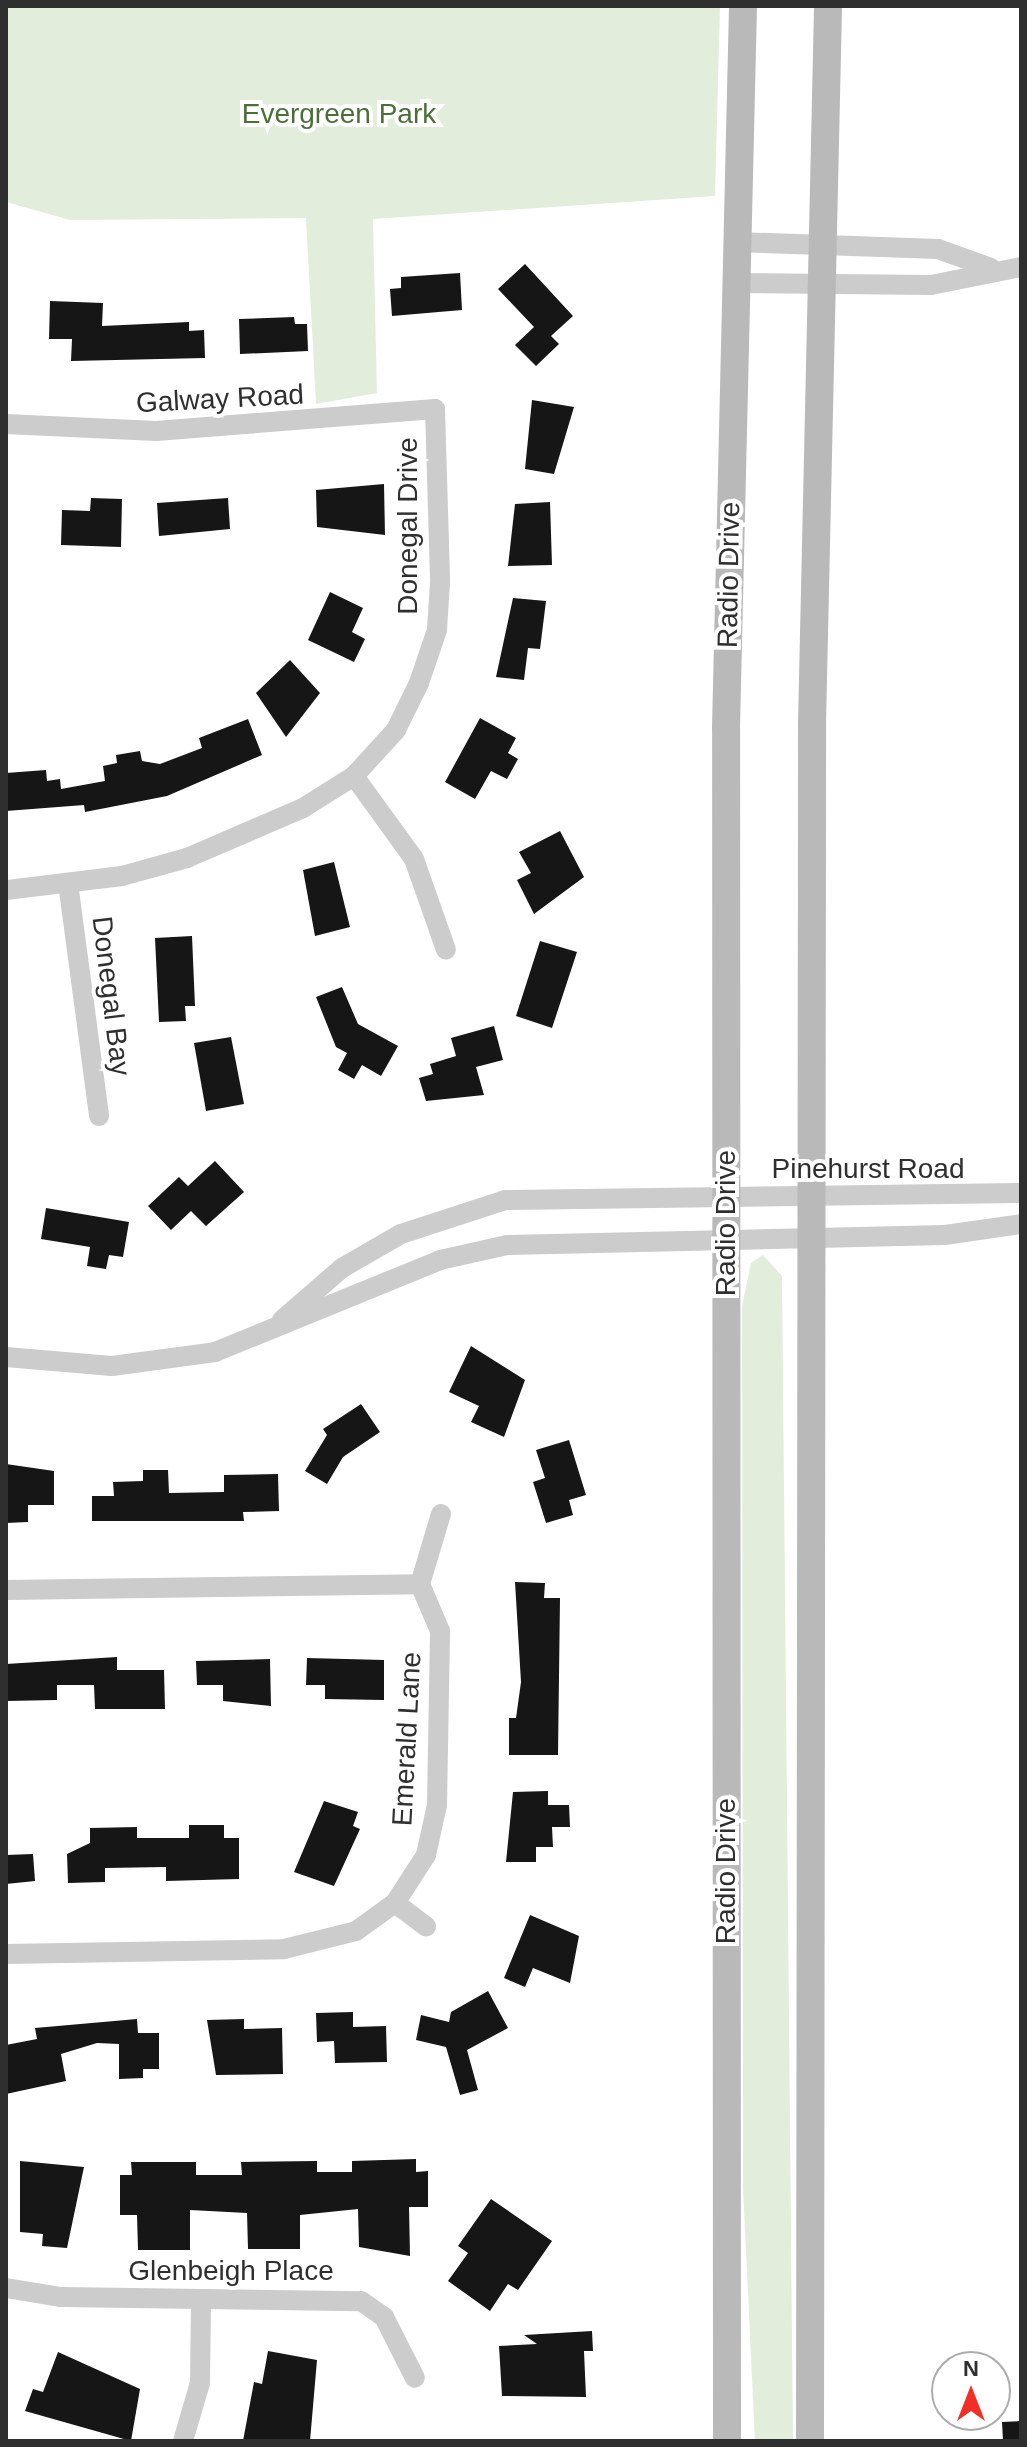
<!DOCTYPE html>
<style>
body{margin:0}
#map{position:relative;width:1027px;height:2447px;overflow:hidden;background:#fff;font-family:Helvetica,sans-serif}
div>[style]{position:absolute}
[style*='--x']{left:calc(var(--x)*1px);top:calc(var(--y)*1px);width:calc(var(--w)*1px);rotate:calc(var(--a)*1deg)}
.green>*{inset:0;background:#e3eddc}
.building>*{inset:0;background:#161616}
.street>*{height:20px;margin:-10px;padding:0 10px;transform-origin:10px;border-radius:10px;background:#ccc}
.secondary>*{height:28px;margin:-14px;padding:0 14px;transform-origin:14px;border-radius:14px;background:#b9b9b9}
span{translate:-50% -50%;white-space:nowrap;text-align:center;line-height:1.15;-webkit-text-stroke:8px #fff;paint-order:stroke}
.park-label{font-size:28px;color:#4c6f39}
.street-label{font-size:28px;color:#2f2f2f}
.frame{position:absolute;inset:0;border:8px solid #2f2f2f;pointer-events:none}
.north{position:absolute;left:931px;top:2351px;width:80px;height:80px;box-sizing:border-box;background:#fff;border:2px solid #acacac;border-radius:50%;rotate:0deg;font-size:22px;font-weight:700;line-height:32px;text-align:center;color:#2f2f2f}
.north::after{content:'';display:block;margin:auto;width:28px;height:36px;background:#f22f26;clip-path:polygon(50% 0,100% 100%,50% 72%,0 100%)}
</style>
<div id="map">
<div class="green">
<i style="clip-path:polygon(6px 6px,720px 6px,715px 196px,373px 219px,377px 393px,316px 404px,306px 218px,70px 220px,6px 202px)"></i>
<i style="clip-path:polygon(763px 1255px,782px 1276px,793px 2441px,755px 2441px,743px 2188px,742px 1306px,751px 1263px)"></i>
</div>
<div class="building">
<i style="clip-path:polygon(525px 264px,573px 316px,551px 336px,559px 344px,536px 366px,515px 345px,534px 327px,498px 289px)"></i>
<i style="clip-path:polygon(460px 273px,462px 310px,392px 316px,390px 289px,401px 288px,401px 277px)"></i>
<i style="clip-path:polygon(50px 301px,103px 303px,102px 326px,189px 322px,189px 331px,204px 330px,205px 358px,71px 361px,72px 339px,49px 339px)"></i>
<i style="clip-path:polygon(294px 317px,295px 324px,307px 324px,308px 351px,240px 354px,239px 319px)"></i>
<i style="clip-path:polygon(532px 400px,574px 407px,554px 474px,525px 469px)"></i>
<i style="clip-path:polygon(384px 484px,385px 535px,317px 527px,316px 490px)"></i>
<i style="clip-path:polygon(91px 498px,122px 499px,121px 547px,61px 545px,62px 510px,90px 511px)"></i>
<i style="clip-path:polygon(228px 498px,230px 529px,159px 536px,157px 503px)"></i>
<i style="clip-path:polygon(550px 502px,552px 565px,508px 566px,515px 504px)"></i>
<i style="clip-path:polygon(330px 592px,363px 608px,352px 632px,365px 639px,354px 662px,308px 640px)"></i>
<i style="clip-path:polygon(513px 598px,546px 601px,540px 649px,528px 648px,524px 680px,496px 677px)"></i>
<i style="clip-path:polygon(290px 660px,320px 693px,286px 737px,256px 693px)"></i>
<i style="clip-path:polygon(480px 718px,516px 738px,508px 753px,518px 759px,507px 779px,491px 771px,475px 799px,445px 782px)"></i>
<i style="clip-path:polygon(248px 719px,262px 755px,167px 796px,85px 812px,84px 805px,6px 811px,6px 773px,46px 770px,47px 781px,60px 779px,61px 789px,105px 781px,103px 766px,117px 763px,116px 755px,140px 751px,142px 761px,160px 764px,202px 748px,199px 738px)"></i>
<i style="clip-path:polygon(560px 831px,584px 877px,534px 914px,517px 880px,531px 873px,519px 852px)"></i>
<i style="clip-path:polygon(334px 862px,350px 927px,315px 936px,303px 870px)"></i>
<i style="clip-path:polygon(192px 936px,195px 1006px,185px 1006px,186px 1021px,159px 1022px,155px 938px)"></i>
<i style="clip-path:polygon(540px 941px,577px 952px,552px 1028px,516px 1016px)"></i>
<i style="clip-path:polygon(342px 987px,358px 1024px,398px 1046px,381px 1076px,362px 1065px,354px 1079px,338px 1070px,347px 1053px,336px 1047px,316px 997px)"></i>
<i style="clip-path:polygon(494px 1026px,503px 1060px,476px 1067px,484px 1095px,426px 1101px,419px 1078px,433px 1074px,430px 1064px,456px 1056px,451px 1038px)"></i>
<i style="clip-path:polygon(231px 1037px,244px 1104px,206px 1111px,194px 1043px)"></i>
<i style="clip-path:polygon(215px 1161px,244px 1192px,206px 1226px,191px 1211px,171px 1230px,148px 1206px,179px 1177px,188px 1186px)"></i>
<i style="clip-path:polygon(46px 1208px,129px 1222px,123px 1257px,109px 1255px,106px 1269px,87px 1266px,90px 1247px,41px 1239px)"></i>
<i style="clip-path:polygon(471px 1346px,525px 1380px,504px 1437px,471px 1422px,479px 1406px,449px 1392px)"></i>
<i style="clip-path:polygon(361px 1404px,380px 1432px,343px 1457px,327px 1484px,305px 1471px,327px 1435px,323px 1429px)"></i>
<i style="clip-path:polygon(569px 1440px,586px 1495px,569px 1500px,573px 1515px,546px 1523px,533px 1482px,545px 1478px,536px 1450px)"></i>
<i style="clip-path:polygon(6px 1464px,54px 1471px,54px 1505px,28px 1505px,28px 1522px,6px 1523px)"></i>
<i style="clip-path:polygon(143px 1470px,168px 1470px,169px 1493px,224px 1492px,224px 1475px,278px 1474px,279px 1511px,243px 1512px,244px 1521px,92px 1521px,92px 1496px,114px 1496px,113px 1482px,143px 1481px)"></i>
<i style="clip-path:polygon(515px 1582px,545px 1583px,544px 1598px,560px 1598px,558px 1755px,509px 1755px,509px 1718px,516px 1718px,521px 1682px)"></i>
<i style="clip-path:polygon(117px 1657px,117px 1670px,164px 1670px,165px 1709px,95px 1709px,94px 1685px,57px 1685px,57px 1700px,6px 1701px,6px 1664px)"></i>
<i style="clip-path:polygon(307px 1658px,384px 1660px,384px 1700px,325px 1699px,325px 1685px,306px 1685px)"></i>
<i style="clip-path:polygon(270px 1659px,271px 1706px,223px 1701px,223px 1685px,197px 1685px,196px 1661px)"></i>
<i style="clip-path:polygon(548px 1791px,548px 1805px,569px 1805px,570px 1827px,552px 1827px,553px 1847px,536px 1847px,536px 1862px,506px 1862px,513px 1792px)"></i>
<i style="clip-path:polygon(324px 1801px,358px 1812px,353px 1826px,360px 1829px,334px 1886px,294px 1872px)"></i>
<i style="clip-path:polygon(189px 1825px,224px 1825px,224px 1838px,239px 1838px,239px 1879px,166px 1881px,166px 1867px,105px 1868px,105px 1882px,68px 1883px,67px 1854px,90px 1843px,90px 1828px,137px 1827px,137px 1838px,189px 1838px)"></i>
<i style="clip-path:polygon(33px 1854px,35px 1881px,6px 1884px,6px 1855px)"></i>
<i style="clip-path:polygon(530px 1915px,579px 1936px,570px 1983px,533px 1968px,525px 1987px,504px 1978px)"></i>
<i style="clip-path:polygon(488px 1991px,508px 2028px,467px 2050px,478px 2090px,460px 2095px,446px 2047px,416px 2040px,421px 2015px,449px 2022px,451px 2012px)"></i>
<i style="clip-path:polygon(353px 2012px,353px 2027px,386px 2026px,387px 2062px,335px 2063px,334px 2041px,317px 2042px,316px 2013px)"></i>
<i style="clip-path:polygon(137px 2019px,138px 2033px,159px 2033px,159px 2069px,143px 2069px,143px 2078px,119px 2079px,119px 2044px,97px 2043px,61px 2054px,66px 2081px,6px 2094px,6px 2045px,37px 2039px,35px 2028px)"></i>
<i style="clip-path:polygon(244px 2019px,244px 2029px,282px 2028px,283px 2074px,216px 2075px,207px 2020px)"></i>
<i style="clip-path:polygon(416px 2159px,416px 2172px,428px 2171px,428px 2207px,409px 2207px,410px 2256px,359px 2247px,358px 2209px,300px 2215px,300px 2249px,248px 2249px,247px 2213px,190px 2210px,190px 2250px,138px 2250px,137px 2215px,120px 2215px,120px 2175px,132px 2175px,131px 2162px,196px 2162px,196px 2175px,242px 2175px,241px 2162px,317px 2161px,317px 2172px,352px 2172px,352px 2161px)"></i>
<i style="clip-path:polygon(20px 2161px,84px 2167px,67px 2248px,42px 2246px,43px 2234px,20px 2232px)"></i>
<i style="clip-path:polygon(491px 2199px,552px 2241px,518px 2290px,508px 2284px,490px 2311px,448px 2281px,468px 2253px,458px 2246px)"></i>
<i style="clip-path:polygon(592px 2331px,593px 2351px,584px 2351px,586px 2397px,502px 2396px,499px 2346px,537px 2344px,524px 2335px)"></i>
<i style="clip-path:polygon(268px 2351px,317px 2360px,310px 2441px,243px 2441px,254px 2382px,262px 2384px)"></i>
<i style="clip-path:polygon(58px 2352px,140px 2389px,131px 2441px,25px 2411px,33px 2389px,43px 2392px)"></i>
<i style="clip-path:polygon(1021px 2421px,1021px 2441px,1003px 2441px,1002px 2422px)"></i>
</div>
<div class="street">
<i style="--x:737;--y:242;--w:201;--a:2"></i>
<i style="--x:938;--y:249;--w:56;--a:19.7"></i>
<i style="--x:735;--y:283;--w:196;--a:0.6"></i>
<i style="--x:931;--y:285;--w:92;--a:-11.3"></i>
<i style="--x:6;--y:424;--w:150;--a:2.7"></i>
<i style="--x:156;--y:431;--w:280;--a:-4.5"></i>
<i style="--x:435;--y:409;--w:173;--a:88.3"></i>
<i style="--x:440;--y:582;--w:48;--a:93.6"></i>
<i style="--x:437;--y:630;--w:56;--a:108.8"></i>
<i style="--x:419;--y:683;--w:52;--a:116.1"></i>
<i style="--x:396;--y:730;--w:62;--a:132.4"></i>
<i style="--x:354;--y:776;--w:60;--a:147.9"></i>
<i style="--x:303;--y:808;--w:126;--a:156.7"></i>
<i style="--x:187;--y:858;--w:67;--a:164.5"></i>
<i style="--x:122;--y:876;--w:117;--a:173.1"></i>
<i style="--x:354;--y:776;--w:102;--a:54.1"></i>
<i style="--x:414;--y:859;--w:96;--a:70.6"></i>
<i style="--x:68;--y:883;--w:235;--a:82.4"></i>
<i style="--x:282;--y:1320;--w:79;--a:-40.9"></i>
<i style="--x:342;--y:1268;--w:68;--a:-30"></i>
<i style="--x:401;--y:1234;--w:109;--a:-18.1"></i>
<i style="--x:505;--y:1200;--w:516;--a:-0.78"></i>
<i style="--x:6;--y:1357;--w:106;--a:4.9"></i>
<i style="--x:112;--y:1366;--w:104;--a:-7.7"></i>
<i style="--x:215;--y:1352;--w:243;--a:-22.2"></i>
<i style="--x:440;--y:1260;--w:69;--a:-12.6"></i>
<i style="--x:507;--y:1245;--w:438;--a:-1.3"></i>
<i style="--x:945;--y:1235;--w:77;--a:-8.2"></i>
<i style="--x:420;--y:1584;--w:73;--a:-73.3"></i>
<i style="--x:6;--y:1590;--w:414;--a:-0.8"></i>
<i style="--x:395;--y:1903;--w:39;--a:37"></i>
<i style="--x:6;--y:1954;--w:278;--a:-1"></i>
<i style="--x:284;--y:1949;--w:74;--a:-14"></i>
<i style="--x:356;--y:1931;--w:48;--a:-35.7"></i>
<i style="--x:395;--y:1903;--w:57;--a:-57.1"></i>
<i style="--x:426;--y:1855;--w:51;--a:-77.6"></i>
<i style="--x:437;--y:1805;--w:174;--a:-89"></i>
<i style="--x:440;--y:1631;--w:51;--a:-113.1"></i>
<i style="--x:6;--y:2288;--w:56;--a:9.3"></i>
<i style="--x:61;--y:2297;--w:300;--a:0.8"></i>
<i style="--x:361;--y:2301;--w:28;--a:35"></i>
<i style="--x:384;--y:2317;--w:68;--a:63.1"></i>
<i style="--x:183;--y:2441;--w:60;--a:-73.7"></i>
<i style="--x:200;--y:2383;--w:83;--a:-89.3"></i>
</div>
<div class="secondary">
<i style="--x:727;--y:2441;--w:1713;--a:-90.03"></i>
<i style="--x:726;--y:728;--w:722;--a:-88.65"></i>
<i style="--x:810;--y:2441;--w:1717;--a:-89.93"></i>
<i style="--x:812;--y:724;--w:718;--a:-88.72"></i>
</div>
<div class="park-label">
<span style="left:339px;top:114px">Evergreen Park</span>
</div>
<div class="street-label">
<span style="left:220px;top:399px;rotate:-3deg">Galway Road</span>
<span style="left:408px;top:526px;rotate:-90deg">Donegal Drive</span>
<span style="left:729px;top:575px;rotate:-89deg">Radio Drive</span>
<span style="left:111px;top:996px;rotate:83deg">Donegal Bay</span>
<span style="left:868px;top:1169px">Pinehurst Road</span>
<span style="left:726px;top:1223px;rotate:-90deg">Radio Drive</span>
<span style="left:407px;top:1739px;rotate:-87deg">Emerald Lane</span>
<span style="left:726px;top:1871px;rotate:-90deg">Radio Drive</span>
<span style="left:231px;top:2271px">Glenbeigh Place</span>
</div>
<div class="frame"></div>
<div class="north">N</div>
</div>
